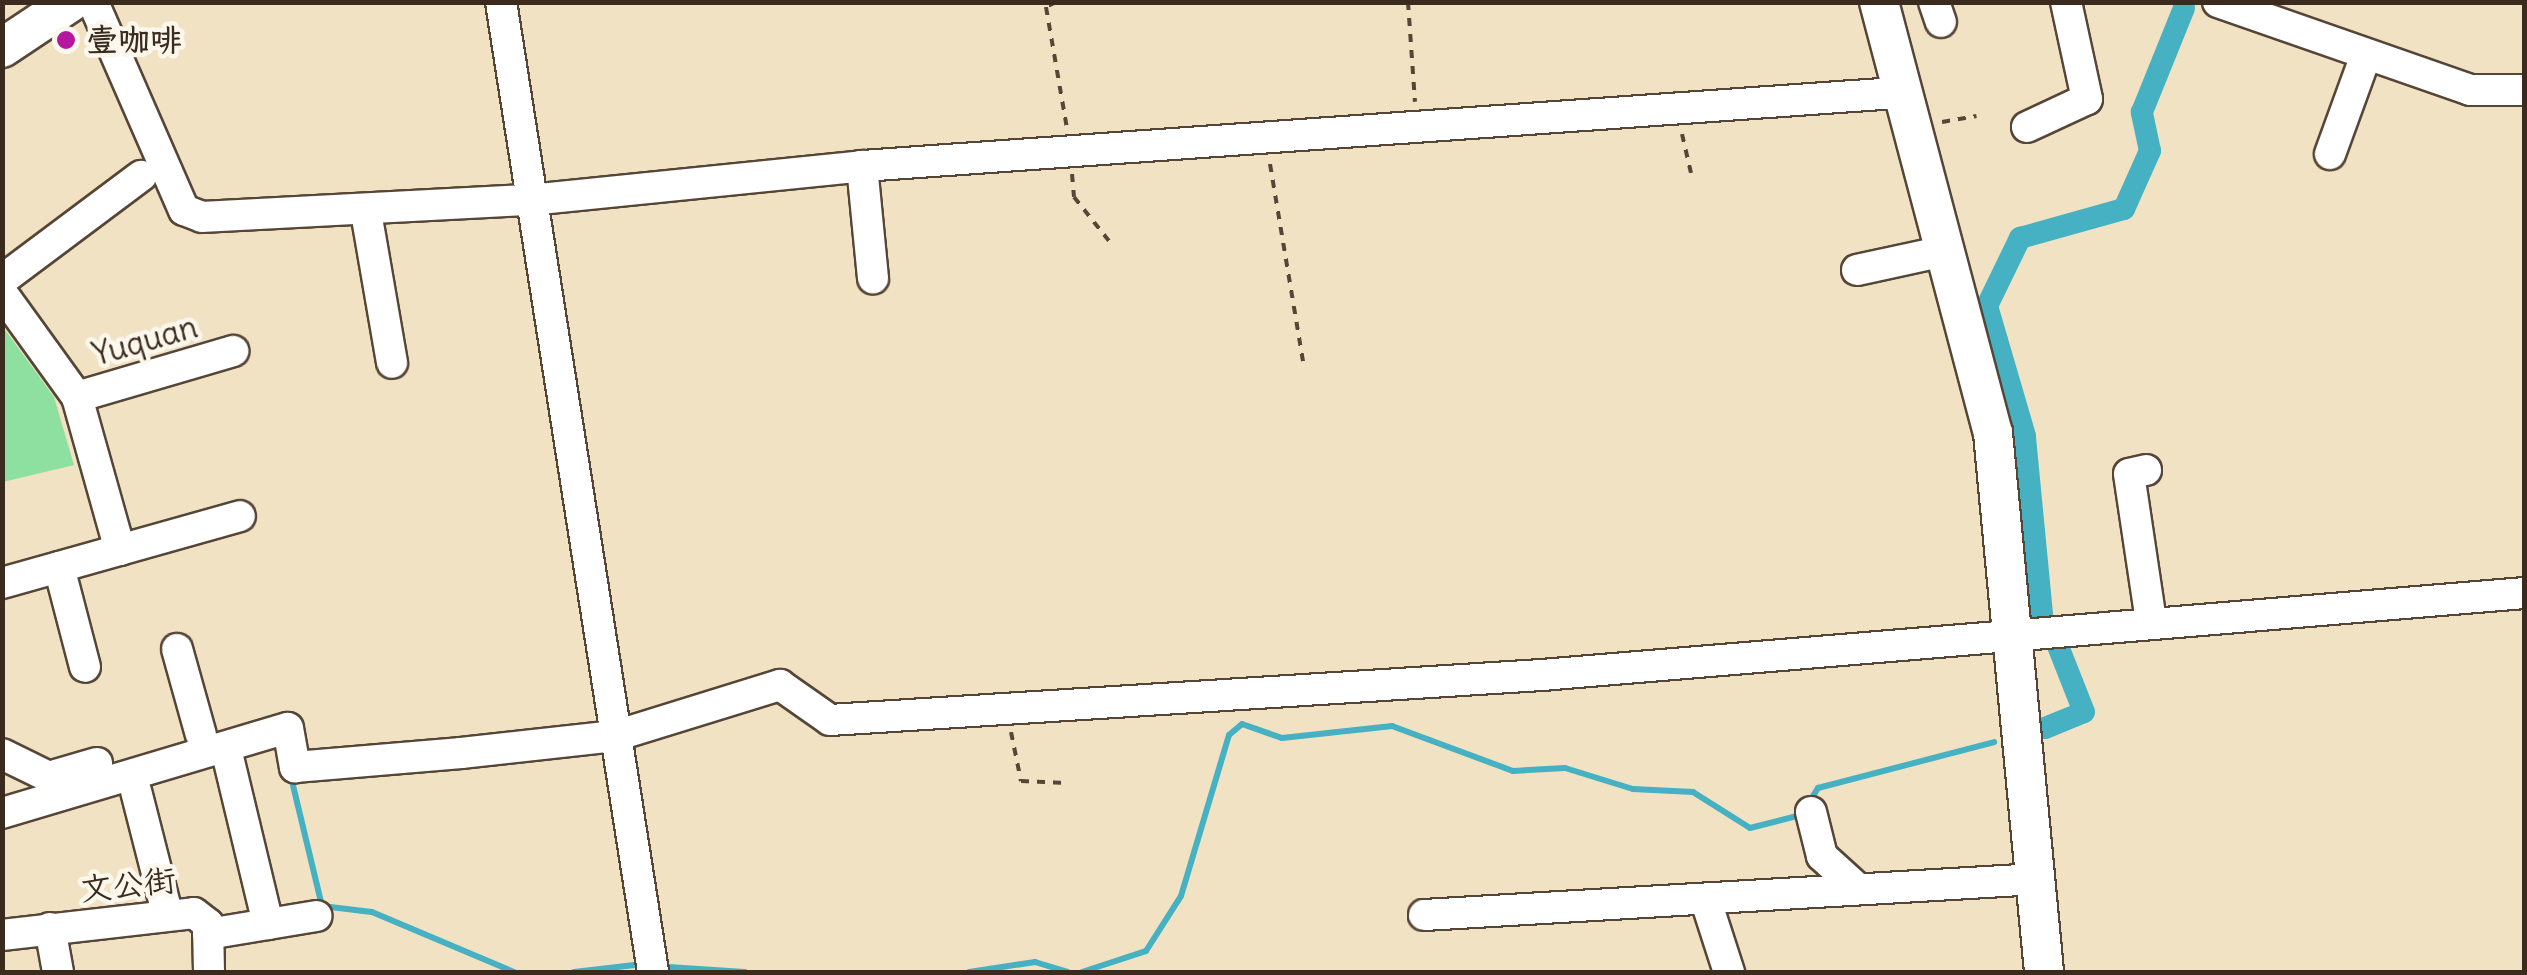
<!DOCTYPE html>
<meta charset="utf-8">
<style>
body{margin:0}
#map{position:relative;width:2527px;height:975px;overflow:hidden;background:#f1e2c4;font-family:Delius,"LXGW WenKai TC",sans-serif}
div>[style]{position:absolute}
[style*='--x']{left:calc(var(--x)*1px);top:calc(var(--y)*1px);width:calc(var(--w)*1px);rotate:calc(var(--a)*1deg)}
.green>*{inset:0;background:#8ee0a0}
.stream>*{height:6px;margin:-3px;padding:0 3px;transform-origin:3px;border-radius:3px;background:#45b1c2}
.canal>*{height:22px;margin:-11px;padding:0 11px;transform-origin:11px;border-radius:11px;background:#45b1c2}
.path>*{height:4px;margin-top:-2px;transform-origin:0;background:repeating-linear-gradient(90deg,#564637 0 8px,transparent 0 16px)}
.roads{filter:drop-shadow(2px 0 #564637) drop-shadow(-2px 0 #564637) drop-shadow(0 2px #564637) drop-shadow(0 -2px #564637)}
.minor>*{height:30px;margin:-15px;padding:0 15px;transform-origin:15px;border-radius:15px;background:#fff}
.major>*{height:38px;margin:-19px;padding:0 19px;transform-origin:19px;border-radius:19px;background:#fff}
.dots>*{width:28px;height:28px;translate:-50% -50%;box-sizing:border-box;border:5px solid #fbf7ec;border-radius:50%}
span{translate:-50% -50%;white-space:nowrap;text-align:center;line-height:1.15;-webkit-text-stroke:9px #fbf7ec;paint-order:stroke}
.poi-label{font-size:32px;color:#3b2a1e;font-weight:700}
.left{translate:0 -50%;text-align:left}
.street-label{font-size:32px;color:#3b2a1e}
.frame{position:absolute;inset:0;border:5px solid #3b2a1e;pointer-events:none}
</style>
<div id="map">
<div class="green">
<i style="clip-path:polygon(3px 327px,54px 397px,74px 465px,3px 482px)"></i>
</div>
<div class="stream">
<i style="--x:291;--y:777;--w:133;--a:76.5"></i>
<i style="--x:322;--y:906;--w:50;--a:6.8"></i>
<i style="--x:372;--y:912;--w:154;--a:22.9"></i>
<i style="--x:1808;--y:804;--w:19;--a:-58"></i>
<i style="--x:1818;--y:788;--w:182;--a:-14.6"></i>
<i style="--x:668;--y:967;--w:77;--a:3.7"></i>
<i style="--x:574;--y:972;--w:61;--a:-6.5"></i>
<i style="--x:969;--y:972;--w:67;--a:-8.6"></i>
<i style="--x:1035;--y:962;--w:34;--a:17"></i>
<i style="--x:1082;--y:972;--w:67;--a:-18.2"></i>
<i style="--x:1146;--y:951;--w:65;--a:-57.5"></i>
<i style="--x:1181;--y:896;--w:168;--a:-73.4"></i>
<i style="--x:1229;--y:735;--w:17;--a:-40"></i>
<i style="--x:1242;--y:724;--w:42;--a:19.3"></i>
<i style="--x:1282;--y:738;--w:111;--a:-6.2"></i>
<i style="--x:1392;--y:726;--w:129;--a:20.4"></i>
<i style="--x:1513;--y:771;--w:52;--a:-3.3"></i>
<i style="--x:1565;--y:768;--w:71;--a:17.2"></i>
<i style="--x:1633;--y:789;--w:60;--a:2.9"></i>
<i style="--x:1693;--y:792;--w:67;--a:32.3"></i>
<i style="--x:1750;--y:828;--w:53;--a:-14.3"></i>
</div>
<div class="canal">
<i style="--x:2042;--y:614;--w:179;--a:-95.5"></i>
<i style="--x:2025;--y:436;--w:135;--a:-106.3"></i>
<i style="--x:1987;--y:306;--w:76;--a:-64.1"></i>
<i style="--x:2020;--y:238;--w:108;--a:-15.6"></i>
<i style="--x:2124;--y:209;--w:64;--a:-65.9"></i>
<i style="--x:2150;--y:151;--w:40;--a:-102"></i>
<i style="--x:2142;--y:112;--w:112;--a:-68"></i>
<i style="--x:2045;--y:728;--w:42;--a:-22.3"></i>
<i style="--x:2084;--y:712;--w:71;--a:-111.5"></i>
</div>
<div class="path">
<i style="--x:1056;--y:2;--w:11;--a:153"></i>
<i style="--x:1046;--y:7;--w:124;--a:80.2"></i>
<i style="--x:1408;--y:2;--w:100;--a:86"></i>
<i style="--x:1942;--y:122;--w:35;--a:-10"></i>
<i style="--x:1682;--y:134;--w:40;--a:77"></i>
<i style="--x:1270;--y:164;--w:200;--a:80.5"></i>
<i style="--x:1072;--y:174;--w:23;--a:85"></i>
<i style="--x:1074;--y:197;--w:56;--a:51.5"></i>
<i style="--x:1011;--y:732;--w:50;--a:78.5"></i>
<i style="--x:1021;--y:781;--w:45;--a:2.5"></i>
</div>
<div class="roads">
<div class="minor">
<i style="--x:93;--y:2;--w:227;--a:66.4"></i>
<i style="--x:184;--y:210;--w:19;--a:21"></i>
<i style="--x:202;--y:217;--w:328;--a:-3"></i>
<i style="--x:530;--y:200;--w:334;--a:-5.8"></i>
<i style="--x:862;--y:166;--w:1037;--a:-4.04"></i>
<i style="--x:501;--y:2;--w:982;--a:81.09"></i>
<i style="--x:1934;--y:2;--w:21;--a:71"></i>
<i style="--x:2218;--y:2;--w:267;--a:19.2"></i>
<i style="--x:2470;--y:90;--w:54;--a:0"></i>
<i style="--x:2027;--y:127;--w:66;--a:-25"></i>
<i style="--x:2087;--y:99;--w:99;--a:-102.2"></i>
<i style="--x:2330;--y:154;--w:105;--a:-70"></i>
<i style="--x:862;--y:166;--w:113;--a:84.4"></i>
<i style="--x:366;--y:212;--w:153;--a:80.2"></i>
<i style="--x:1857;--y:270;--w:89;--a:-12.3"></i>
<i style="--x:2;--y:280;--w:174;--a:-36.8"></i>
<i style="--x:2;--y:293;--w:128;--a:54.2"></i>
<i style="--x:77;--y:397;--w:159;--a:74.3"></i>
<i style="--x:77;--y:397;--w:163;--a:-16.4"></i>
<i style="--x:2146;--y:470;--w:17;--a:167"></i>
<i style="--x:2129;--y:474;--w:150;--a:81.5"></i>
<i style="--x:59;--y:567;--w:103;--a:75.4"></i>
<i style="--x:2;--y:583;--w:247;--a:-15.7"></i>
<i style="--x:177;--y:649;--w:89;--a:74.4"></i>
<i style="--x:2;--y:754;--w:52;--a:26.1"></i>
<i style="--x:49;--y:777;--w:50;--a:-16.3"></i>
<i style="--x:228;--y:757;--w:172;--a:76.5"></i>
<i style="--x:136;--y:791;--w:126;--a:75.7"></i>
<i style="--x:1811;--y:812;--w:45;--a:76"></i>
<i style="--x:1822;--y:856;--w:47;--a:42.4"></i>
<i style="--x:2;--y:813;--w:298;--a:-16.6"></i>
<i style="--x:288;--y:728;--w:40;--a:80"></i>
<i style="--x:295;--y:767;--w:167;--a:-4.8"></i>
<i style="--x:461;--y:753;--w:155;--a:-6.3"></i>
<i style="--x:615;--y:736;--w:173;--a:-17.2"></i>
<i style="--x:780;--y:685;--w:61;--a:35"></i>
<i style="--x:830;--y:720;--w:713;--a:-3.62"></i>
<i style="--x:1542;--y:675;--w:985;--a:-4.77"></i>
<i style="--x:1706;--y:901;--w:75;--a:72.1"></i>
<i style="--x:1424;--y:915;--w:614;--a:-3.36"></i>
<i style="--x:50;--y:928;--w:45;--a:79.7"></i>
<i style="--x:208;--y:934;--w:110;--a:-9.4"></i>
<i style="--x:2;--y:935;--w:193;--a:-6.5"></i>
<i style="--x:194;--y:913;--w:18;--a:38"></i>
<i style="--x:208;--y:924;--w:48;--a:88.8"></i>
</div>
<div class="major">
<i style="--x:1879;--y:2;--w:446;--a:75.2"></i>
<i style="--x:1993;--y:433;--w:541;--a:84.59"></i>
<i style="--x:2;--y:48;--w:83;--a:-33.7"></i>
</div>
</div>
<div class="dots">
<i style="left:66px;top:40px;background:#b5179e"></i>
</div>
<div class="poi-label">
<span class="left" style="left:86px;top:40px">壹咖啡</span>
</div>
<div class="street-label">
<span style="left:145px;top:341px;rotate:-16deg">Yuquan</span>
<span style="left:128px;top:885px;rotate:-6deg">文公街</span>
</div>
<div class="frame"></div>
</div>
